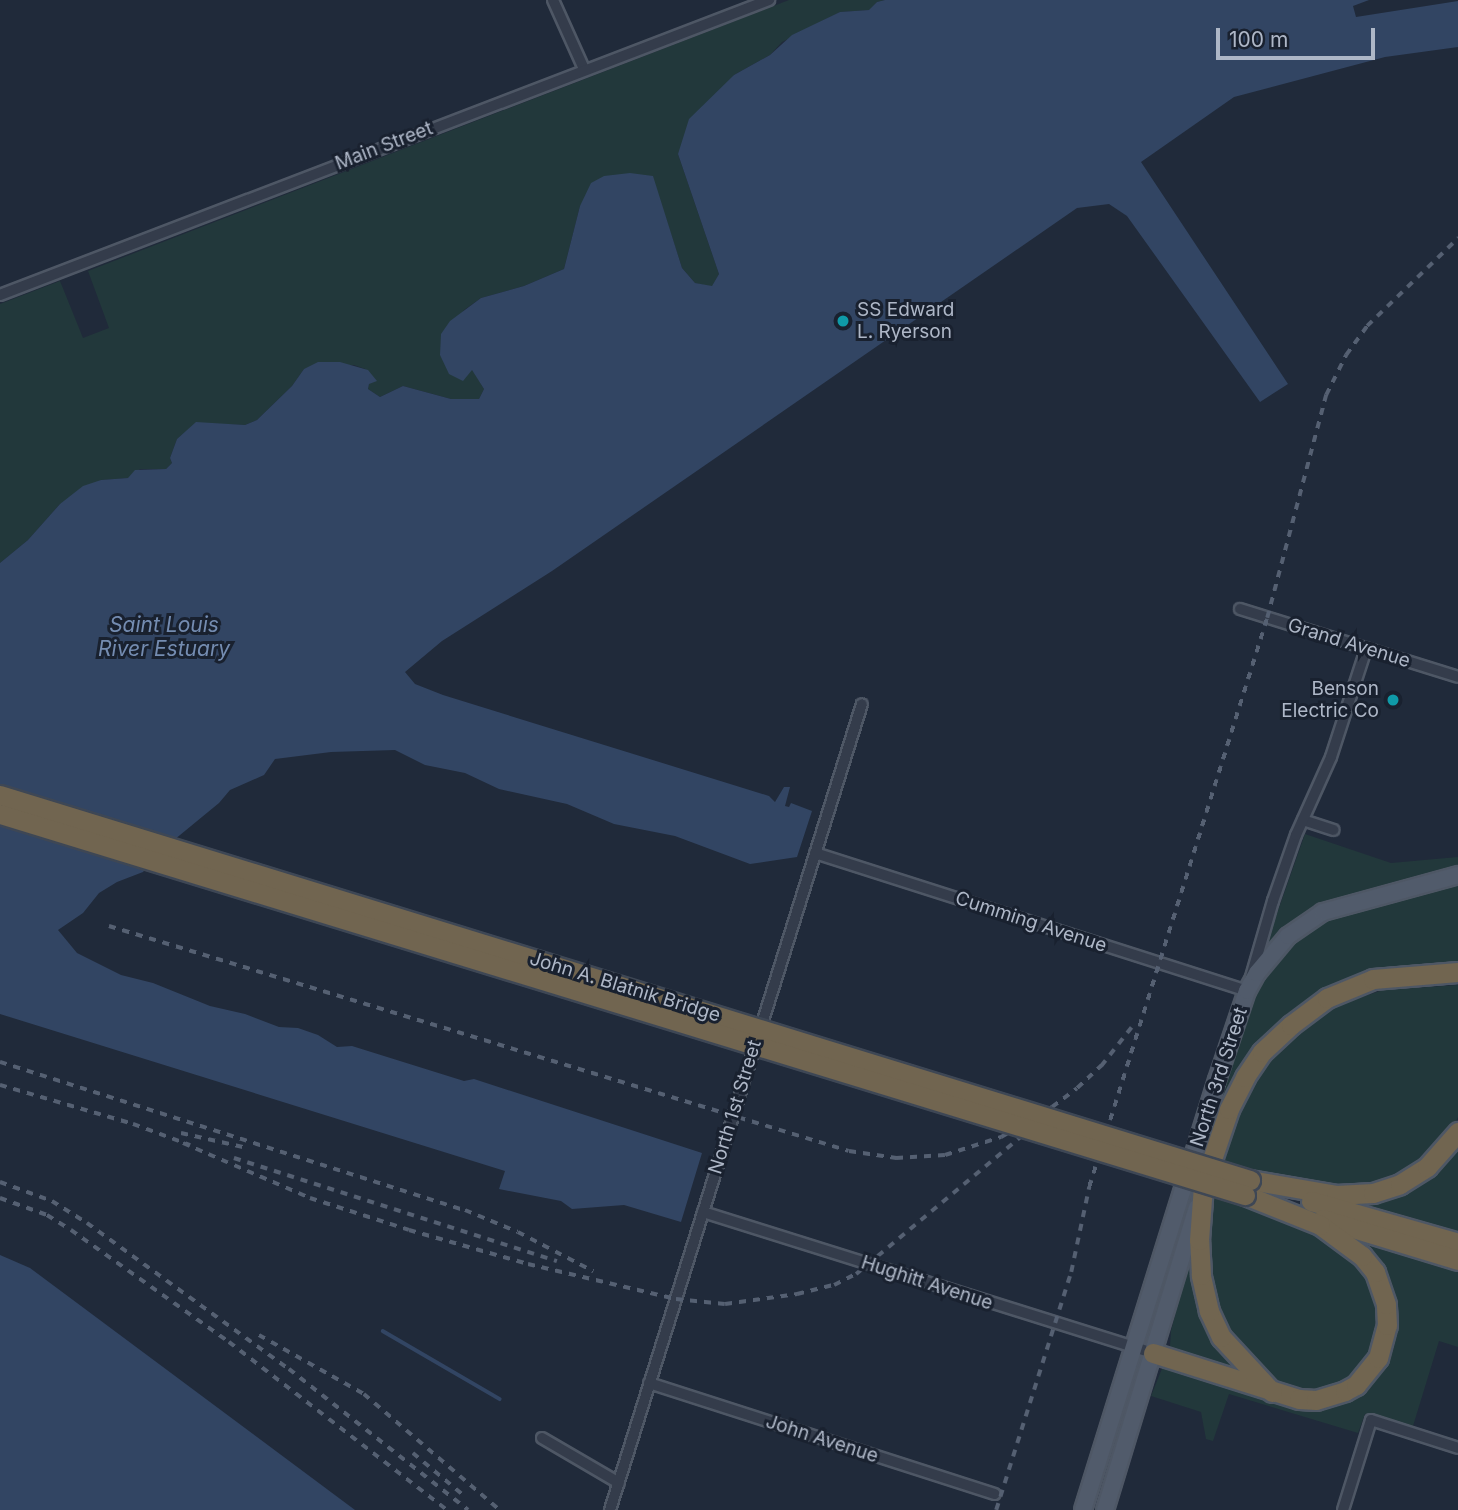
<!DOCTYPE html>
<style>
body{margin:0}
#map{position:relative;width:1458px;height:1510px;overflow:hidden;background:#202a3a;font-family:Inter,sans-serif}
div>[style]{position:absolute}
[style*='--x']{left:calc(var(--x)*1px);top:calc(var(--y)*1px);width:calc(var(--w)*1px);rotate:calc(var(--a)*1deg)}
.green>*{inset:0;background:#22383b}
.water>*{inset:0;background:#324563}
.stream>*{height:3.5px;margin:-1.75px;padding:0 1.75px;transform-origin:1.75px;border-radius:1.75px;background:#324563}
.roads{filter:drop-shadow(2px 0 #4e5765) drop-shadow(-2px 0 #4e5765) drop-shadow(0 2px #4e5765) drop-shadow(0 -2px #4e5765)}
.street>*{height:10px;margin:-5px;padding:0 5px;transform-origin:5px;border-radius:5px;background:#343c4b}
.primary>*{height:16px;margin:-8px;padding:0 8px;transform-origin:8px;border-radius:8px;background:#515b6b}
.highway>*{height:19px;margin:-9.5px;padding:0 9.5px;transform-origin:9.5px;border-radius:9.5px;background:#716550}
.rail>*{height:3.5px;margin-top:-1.75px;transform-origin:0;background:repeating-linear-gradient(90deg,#556072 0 7px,transparent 0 14px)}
.bridges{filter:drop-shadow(2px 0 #3e4755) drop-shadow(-2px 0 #3e4755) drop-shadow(0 2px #3e4755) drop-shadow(0 -2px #3e4755)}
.highway-bridge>*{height:19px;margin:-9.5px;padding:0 9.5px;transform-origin:9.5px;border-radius:9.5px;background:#716550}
.dots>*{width:19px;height:19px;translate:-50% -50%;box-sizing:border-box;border:4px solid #19212f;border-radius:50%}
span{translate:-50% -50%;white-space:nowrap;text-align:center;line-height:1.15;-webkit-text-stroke:6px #19212f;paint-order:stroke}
.street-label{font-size:19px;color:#aeb7c7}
.poi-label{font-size:19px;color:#aeb7c7}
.left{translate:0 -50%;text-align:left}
.right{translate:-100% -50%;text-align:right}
.water-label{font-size:21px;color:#748cb1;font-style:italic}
.scale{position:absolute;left:1216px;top:28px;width:159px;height:32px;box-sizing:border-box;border:4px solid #aeb7c7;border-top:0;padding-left:9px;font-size:21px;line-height:24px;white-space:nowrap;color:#aeb7c7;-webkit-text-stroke:5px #19212f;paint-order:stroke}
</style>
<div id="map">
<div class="green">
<i style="clip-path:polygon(789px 0,885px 0,877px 2px,870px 10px,840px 12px,782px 42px,770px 55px,734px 75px,678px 154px,719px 274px,712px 287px,695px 283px,682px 268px,652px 176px,580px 206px,564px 269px,524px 286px,481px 298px,464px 310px,440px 355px,472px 369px,484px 389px,479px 399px,451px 399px,403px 386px,380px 397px,368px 389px,370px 375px,365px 369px,354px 365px,304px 369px,292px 386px,257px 420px,245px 425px,196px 423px,177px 439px,170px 458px,172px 463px,166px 469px,140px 469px,129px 478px,101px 480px,60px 504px,28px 540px,0 563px,0 304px,60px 281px,83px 338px,109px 328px,88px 271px)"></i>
<i style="clip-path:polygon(1305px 834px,1391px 863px,1458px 857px,1458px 868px,1331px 902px,1289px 926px,1263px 953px)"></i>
<i style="clip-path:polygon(1458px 883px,1458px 965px,1327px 989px,1307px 1000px,1261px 1040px,1211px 1137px,1206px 1136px,1254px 996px,1266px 973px,1284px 950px,1309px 928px,1332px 916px)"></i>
<i style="clip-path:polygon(1458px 985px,1458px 1117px,1453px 1127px,1412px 1170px,1364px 1190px,1253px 1172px,1243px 1205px,1318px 1233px,1342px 1246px,1369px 1277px,1380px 1308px,1377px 1346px,1347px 1382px,1310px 1393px,1274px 1384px,1223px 1327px,1207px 1279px,1208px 1211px,1244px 1099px,1276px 1050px,1308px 1022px,1329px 1008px,1383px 990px)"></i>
<i style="clip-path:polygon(1458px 1143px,1458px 1239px,1335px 1198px,1363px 1198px)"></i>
<i style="clip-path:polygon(1355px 1239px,1458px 1266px,1458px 1347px,1439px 1341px,1413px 1426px,1365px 1414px,1358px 1433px,1229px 1394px,1213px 1441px,1206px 1439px,1201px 1412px,1151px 1396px,1163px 1366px,1321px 1402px,1391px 1345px,1360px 1243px)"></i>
<i style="clip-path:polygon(1193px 1243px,1196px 1271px,1246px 1374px,1173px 1351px,1170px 1346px,1171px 1331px)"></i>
</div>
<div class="water">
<i style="clip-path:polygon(885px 0,1369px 0,1353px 6px,1356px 17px,1458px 1px,1458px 47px,1385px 57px,1234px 97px,1141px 162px,1288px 384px,1260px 402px,1127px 216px,1109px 204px,1077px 208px,552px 571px,442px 641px,405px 672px,415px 684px,443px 695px,769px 796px,775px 802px,784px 787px,790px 787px,785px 806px,789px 807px,791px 803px,812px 811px,797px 857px,750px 864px,675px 836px,614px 824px,567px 804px,499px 789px,465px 773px,425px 765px,395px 750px,331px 752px,275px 759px,264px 775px,230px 790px,219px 803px,163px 849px,143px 872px,117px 882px,99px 893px,83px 913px,58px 930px,77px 953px,121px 975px,153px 983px,210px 1006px,245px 1014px,279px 1027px,298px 1028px,318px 1035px,337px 1047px,352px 1046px,464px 1081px,474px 1079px,702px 1153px,681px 1222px,624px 1205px,572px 1209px,561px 1201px,499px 1189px,505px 1171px,0 1014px,0 563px,28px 540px,60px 504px,83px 486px,101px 480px,128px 478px,135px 470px,166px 469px,172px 463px,170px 458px,177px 439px,196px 422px,245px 425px,257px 420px,292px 386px,304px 369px,318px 362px,340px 362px,368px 370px,377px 381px,369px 384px,368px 389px,380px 397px,403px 386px,451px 399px,479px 399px,484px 389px,472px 370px,463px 381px,449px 374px,440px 355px,441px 334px,450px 321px,481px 298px,524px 286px,564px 269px,580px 206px,591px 183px,604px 176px,630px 173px,653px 176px,682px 268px,695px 283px,712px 286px,719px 274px,678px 154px,689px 119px,734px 75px,770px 55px,792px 35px,840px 12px,869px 10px,877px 2px)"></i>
<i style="clip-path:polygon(0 1255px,30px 1268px,355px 1510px,0 1510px)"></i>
</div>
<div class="stream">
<i style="--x:383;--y:1331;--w:135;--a:30.2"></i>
</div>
<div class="roads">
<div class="street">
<i style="--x:553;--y:0;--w:76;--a:65.8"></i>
<i style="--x:0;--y:295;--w:824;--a:-20.99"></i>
<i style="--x:1240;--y:609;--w:228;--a:17.3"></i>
<i style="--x:1303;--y:820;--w:32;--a:18"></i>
<i style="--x:815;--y:853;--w:454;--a:17.7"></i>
<i style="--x:1247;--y:991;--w:94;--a:-73.9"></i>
<i style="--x:1273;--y:901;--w:70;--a:-70.8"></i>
<i style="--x:1296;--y:835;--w:85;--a:-65.8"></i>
<i style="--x:1331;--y:757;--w:114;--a:-72"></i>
<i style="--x:703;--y:1212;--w:472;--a:17.4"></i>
<i style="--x:649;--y:1383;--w:363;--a:17.8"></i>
<i style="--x:542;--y:1438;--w:89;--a:30.3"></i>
<i style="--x:610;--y:1510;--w:844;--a:-72.64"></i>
<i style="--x:1343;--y:1510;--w:94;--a:-72.7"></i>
<i style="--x:1371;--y:1420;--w:91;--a:17.8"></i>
</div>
<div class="primary">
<i style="--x:1083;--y:1510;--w:450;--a:-72.7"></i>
<i style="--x:1217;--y:1080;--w:94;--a:-71.4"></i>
<i style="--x:1247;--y:991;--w:21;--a:-61"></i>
<i style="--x:1257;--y:973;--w:48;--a:-50"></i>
<i style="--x:1288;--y:936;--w:42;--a:-34.4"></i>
<i style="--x:1323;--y:912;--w:140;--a:-15.3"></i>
<i style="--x:1105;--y:1510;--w:316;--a:-73.1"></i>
</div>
<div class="highway">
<i style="--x:1250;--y:1180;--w:87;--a:9.9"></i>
<i style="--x:1336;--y:1195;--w:37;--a:-3"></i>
<i style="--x:1373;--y:1193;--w:28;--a:-18"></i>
<i style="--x:1400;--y:1184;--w:32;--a:-32"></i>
<i style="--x:1427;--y:1167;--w:47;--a:-48.5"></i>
<i style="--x:1311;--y:1201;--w:153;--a:15.9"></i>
<i style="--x:1323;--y:1219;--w:141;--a:16.9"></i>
<i style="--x:1153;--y:1353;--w:153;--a:17.5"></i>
<i style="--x:1299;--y:1399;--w:17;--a:3"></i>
<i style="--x:1316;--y:1400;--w:30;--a:-17"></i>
<i style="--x:1345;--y:1391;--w:13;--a:-29"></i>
<i style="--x:1356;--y:1385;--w:35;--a:-51"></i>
<i style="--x:1378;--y:1358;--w:34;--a:-75"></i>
<i style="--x:1387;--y:1325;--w:21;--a:-93"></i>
<i style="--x:1386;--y:1304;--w:34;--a:-109"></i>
<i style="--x:1375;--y:1272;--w:21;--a:-129"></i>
<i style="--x:1362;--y:1256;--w:52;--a:-143.6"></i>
<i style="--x:1320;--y:1225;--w:81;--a:-158.2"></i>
<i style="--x:1272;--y:1392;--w:75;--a:-132.8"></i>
<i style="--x:1221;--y:1337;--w:29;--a:-115"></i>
<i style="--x:1209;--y:1311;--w:37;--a:-103"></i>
<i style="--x:1201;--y:1275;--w:35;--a:-93"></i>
<i style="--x:1199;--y:1240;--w:54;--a:-85.8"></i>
<i style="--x:1203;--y:1186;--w:81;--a:-71.3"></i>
<i style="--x:1229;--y:1109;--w:36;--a:-63"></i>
<i style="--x:1245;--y:1077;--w:30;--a:-56"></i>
<i style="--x:1262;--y:1052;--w:40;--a:-43"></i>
<i style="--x:1291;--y:1025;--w:45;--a:-36.9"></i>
<i style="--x:1327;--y:998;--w:50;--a:-22.4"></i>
<i style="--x:1373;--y:979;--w:85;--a:-4.7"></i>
</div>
</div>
<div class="rail">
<i style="--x:109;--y:926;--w:773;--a:16.91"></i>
<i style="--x:849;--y:1151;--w:48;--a:8.5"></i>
<i style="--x:896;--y:1158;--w:49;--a:-3.5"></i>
<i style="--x:945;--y:1155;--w:59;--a:-17.8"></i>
<i style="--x:1001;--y:1137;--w:59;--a:-30.5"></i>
<i style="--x:1052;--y:1107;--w:31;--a:-37"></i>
<i style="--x:1077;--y:1088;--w:33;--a:-43"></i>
<i style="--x:1101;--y:1066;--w:53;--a:-51.8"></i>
<i style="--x:0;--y:1062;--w:488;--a:17.7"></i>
<i style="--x:465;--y:1210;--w:57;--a:22.5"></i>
<i style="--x:518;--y:1232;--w:85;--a:27.5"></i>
<i style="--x:0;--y:1085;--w:139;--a:16.3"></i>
<i style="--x:133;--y:1124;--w:61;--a:20.2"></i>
<i style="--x:181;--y:1133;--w:68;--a:12.8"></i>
<i style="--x:183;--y:1143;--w:138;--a:23.4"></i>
<i style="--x:310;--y:1198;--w:104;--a:17.9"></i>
<i style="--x:409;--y:1230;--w:124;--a:15.9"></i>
<i style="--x:528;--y:1264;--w:152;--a:13.3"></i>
<i style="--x:676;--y:1299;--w:49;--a:5.8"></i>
<i style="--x:725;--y:1304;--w:73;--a:-7.9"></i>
<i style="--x:797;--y:1294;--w:38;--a:-14"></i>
<i style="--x:834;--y:1285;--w:25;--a:-27"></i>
<i style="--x:856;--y:1274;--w:228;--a:-39.8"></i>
<i style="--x:234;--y:1158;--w:339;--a:17.7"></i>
<i style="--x:0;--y:1182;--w:55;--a:20.1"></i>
<i style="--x:52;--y:1201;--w:41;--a:32.2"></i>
<i style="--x:87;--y:1223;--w:249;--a:35.9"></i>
<i style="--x:289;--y:1369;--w:228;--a:38.2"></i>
<i style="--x:0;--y:1198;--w:50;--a:19.9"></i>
<i style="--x:47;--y:1215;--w:28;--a:32"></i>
<i style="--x:71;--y:1230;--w:194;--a:35.3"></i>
<i style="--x:229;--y:1342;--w:275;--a:37.6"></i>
<i style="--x:259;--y:1335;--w:120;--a:29.3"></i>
<i style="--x:364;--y:1394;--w:179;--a:40.5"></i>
<i style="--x:413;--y:1453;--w:64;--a:39.9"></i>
<i style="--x:996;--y:1510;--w:250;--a:-72.5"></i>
<i style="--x:1071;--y:1272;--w:87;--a:-78"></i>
<i style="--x:1089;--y:1187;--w:596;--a:-72.63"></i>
<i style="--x:1267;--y:618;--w:231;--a:-75.2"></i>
<i style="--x:1326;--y:395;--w:45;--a:-63.4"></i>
<i style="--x:1346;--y:355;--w:36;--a:-54"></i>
<i style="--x:1367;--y:326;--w:127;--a:-44"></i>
</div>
<div class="bridges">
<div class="highway-bridge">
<i style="--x:0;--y:795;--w:1308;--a:17.12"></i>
<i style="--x:0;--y:814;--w:1302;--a:17.02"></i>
</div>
</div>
<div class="dots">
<i style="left:843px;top:321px;background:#0f9aa8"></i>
<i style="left:1393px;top:700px;background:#0f9aa8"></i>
</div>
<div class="street-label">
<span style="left:384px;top:146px;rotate:-21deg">Main Street</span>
<span style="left:1349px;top:643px;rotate:17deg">Grand Avenue</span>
<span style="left:1031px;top:922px;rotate:18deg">Cumming Avenue</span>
<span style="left:625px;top:987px;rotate:17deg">John A. Blatnik Bridge</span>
<span style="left:1219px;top:1077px;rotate:-72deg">North 3rd Street</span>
<span style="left:735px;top:1107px;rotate:-73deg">North 1st Street</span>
<span style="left:927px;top:1283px;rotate:18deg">Hughitt Avenue</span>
<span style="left:822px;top:1439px;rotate:18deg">John Avenue</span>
</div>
<div class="poi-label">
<span class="left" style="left:857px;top:321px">SS Edward<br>L. Ryerson</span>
<span class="right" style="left:1379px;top:700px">Benson<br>Electric Co</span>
</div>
<div class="water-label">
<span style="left:164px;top:637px">Saint Louis<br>River Estuary</span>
</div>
<div class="scale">100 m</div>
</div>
